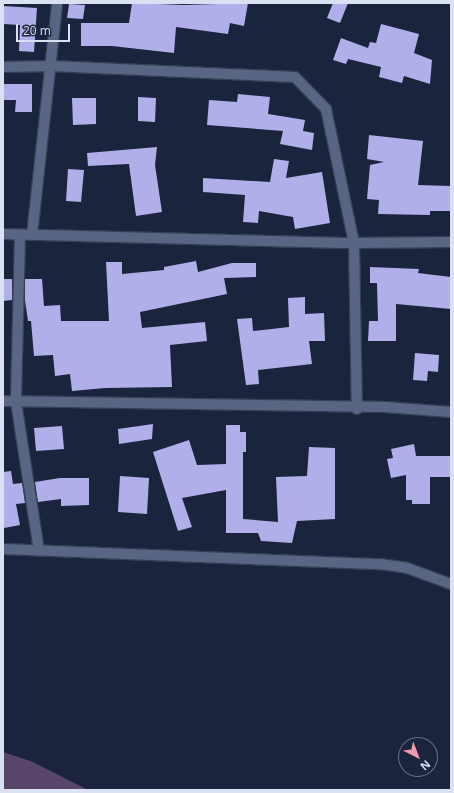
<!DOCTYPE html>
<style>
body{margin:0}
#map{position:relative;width:454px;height:793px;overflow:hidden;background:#1a243d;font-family:"Open Sans",sans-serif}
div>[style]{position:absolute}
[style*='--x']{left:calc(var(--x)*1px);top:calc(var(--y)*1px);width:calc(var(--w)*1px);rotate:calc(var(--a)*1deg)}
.green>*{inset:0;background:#57456a}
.building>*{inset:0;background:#b1afea}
.roads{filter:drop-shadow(1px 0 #384055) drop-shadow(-1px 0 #384055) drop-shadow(0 1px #384055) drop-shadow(0 -1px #384055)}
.minor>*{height:10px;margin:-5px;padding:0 5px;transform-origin:5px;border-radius:5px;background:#596683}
span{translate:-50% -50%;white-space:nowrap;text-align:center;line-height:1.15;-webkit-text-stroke:4px #1a243d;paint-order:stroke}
.frame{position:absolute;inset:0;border:4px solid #d9e1f2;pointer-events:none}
.north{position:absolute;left:398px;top:737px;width:40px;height:40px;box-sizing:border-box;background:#1a243d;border:1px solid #667085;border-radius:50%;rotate:138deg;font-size:11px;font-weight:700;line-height:16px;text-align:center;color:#d9e1f2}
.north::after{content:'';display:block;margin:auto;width:14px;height:18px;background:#f29aac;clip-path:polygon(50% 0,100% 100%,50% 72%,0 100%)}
.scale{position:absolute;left:16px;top:24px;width:54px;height:18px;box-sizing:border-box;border:2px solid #d9e1f2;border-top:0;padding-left:5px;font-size:12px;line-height:14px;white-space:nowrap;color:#d9e1f2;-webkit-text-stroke:3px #1a243d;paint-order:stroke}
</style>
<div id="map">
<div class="green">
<i style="clip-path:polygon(3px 752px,33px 762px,88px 790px,3px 790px)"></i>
</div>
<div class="building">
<i style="clip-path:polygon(132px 3px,184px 5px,248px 3px,244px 26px,230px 23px,228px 34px,176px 27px,174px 53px,112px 46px,81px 46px,81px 23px,129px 23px)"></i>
<i style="clip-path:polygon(333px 3px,348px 3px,340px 23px,327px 18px)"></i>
<i style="clip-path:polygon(69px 4px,85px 5px,83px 19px,67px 18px)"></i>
<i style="clip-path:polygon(3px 6px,37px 8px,34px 52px,19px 51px,20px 25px,3px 24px)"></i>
<i style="clip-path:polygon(381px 24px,419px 34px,414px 53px,432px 60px,430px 84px,404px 76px,402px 83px,379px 77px,381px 67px,348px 59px,346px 64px,333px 60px,341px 38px,368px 48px,370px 42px,376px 43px)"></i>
<i style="clip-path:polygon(3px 84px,32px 84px,32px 112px,15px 112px,16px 100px,3px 100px)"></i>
<i style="clip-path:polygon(238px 94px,270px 97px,268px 114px,305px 120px,303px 131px,314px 133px,312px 150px,280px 144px,283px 131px,207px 125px,209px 100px,237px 102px)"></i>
<i style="clip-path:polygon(138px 97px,156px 98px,155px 122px,138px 121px)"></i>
<i style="clip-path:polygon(72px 98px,96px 98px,96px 124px,73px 125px)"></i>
<i style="clip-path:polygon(369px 135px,423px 141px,418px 185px,451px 186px,451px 211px,430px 211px,430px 215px,378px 214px,379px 200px,367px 199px,370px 165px,384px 162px,367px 159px)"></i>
<i style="clip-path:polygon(157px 147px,155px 165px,162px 212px,136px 216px,129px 164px,88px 166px,87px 153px)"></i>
<i style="clip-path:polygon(274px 159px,289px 161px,286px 178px,322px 172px,330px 223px,295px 229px,293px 217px,259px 211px,258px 223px,243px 222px,245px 195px,203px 192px,203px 178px,270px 182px)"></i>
<i style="clip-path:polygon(68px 169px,84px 170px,81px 202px,66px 201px)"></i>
<i style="clip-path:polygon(196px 261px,198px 272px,232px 263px,256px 263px,256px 277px,224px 278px,227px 294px,140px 312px,142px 328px,205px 322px,207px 341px,170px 345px,172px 387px,105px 388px,72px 391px,70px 374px,55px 376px,53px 355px,34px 356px,31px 321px,28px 321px,25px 300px,25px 279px,42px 279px,44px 306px,60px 305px,61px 321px,109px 321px,106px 262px,122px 262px,122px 274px,164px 270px,164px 267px)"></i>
<i style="clip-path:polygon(370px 267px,419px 269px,418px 273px,451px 277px,451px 309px,396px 304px,396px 341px,368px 341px,369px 321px,378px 321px,377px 283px,370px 283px)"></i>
<i style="clip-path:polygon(3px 279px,12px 279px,12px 300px,3px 301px)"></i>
<i style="clip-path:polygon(305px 297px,305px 314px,324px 313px,325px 341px,309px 341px,312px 364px,258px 370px,259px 384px,246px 385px,237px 319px,252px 318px,253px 331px,289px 327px,288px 298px)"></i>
<i style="clip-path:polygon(415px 353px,439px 355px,438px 372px,428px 371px,427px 381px,413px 380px)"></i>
<i style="clip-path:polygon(153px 424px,152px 439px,119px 444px,118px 429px)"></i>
<i style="clip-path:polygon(226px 425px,240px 425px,240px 432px,246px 432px,246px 452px,243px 452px,243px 519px,278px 522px,276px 477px,307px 476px,309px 447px,335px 448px,335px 519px,297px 521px,292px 543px,261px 541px,258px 533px,226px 533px,226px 490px,182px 498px,192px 527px,178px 531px,153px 452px,189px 440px,197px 465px,226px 464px)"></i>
<i style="clip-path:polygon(62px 426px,64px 449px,36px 451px,34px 428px)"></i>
<i style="clip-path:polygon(414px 444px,416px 456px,451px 456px,451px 477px,430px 477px,430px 504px,412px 504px,412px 500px,406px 500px,406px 475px,391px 478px,387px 459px,393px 458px,391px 449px)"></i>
<i style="clip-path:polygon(11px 471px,13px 484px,22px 483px,25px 503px,16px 504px,20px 525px,4px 528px,3px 472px)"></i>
<i style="clip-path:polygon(120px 476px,149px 478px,147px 514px,118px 512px)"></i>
<i style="clip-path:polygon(60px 478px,89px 478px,89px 505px,61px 506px,61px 499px,38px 502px,35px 482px)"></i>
</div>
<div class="roads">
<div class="minor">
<i style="--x:3;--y:67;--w:49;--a:-1.2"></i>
<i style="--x:52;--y:66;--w:243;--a:2.6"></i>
<i style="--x:295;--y:77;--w:45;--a:45.9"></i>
<i style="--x:326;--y:109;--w:137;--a:78.2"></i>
<i style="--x:354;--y:243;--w:166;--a:89"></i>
<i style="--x:3;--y:234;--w:351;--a:1.5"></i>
<i style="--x:354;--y:243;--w:97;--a:-0.6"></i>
<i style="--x:20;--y:235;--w:167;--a:91.4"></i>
<i style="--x:16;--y:402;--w:150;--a:81.2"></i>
<i style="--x:32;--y:235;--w:233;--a:-83.8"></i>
<i style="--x:3;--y:401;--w:382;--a:0.9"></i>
<i style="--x:385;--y:407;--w:66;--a:4.3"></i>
<i style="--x:3;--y:549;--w:377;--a:2.3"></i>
<i style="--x:380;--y:564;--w:27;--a:8"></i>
<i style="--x:407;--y:568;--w:47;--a:20"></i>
</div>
</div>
<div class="frame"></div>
<div class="north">N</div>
<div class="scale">20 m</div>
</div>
